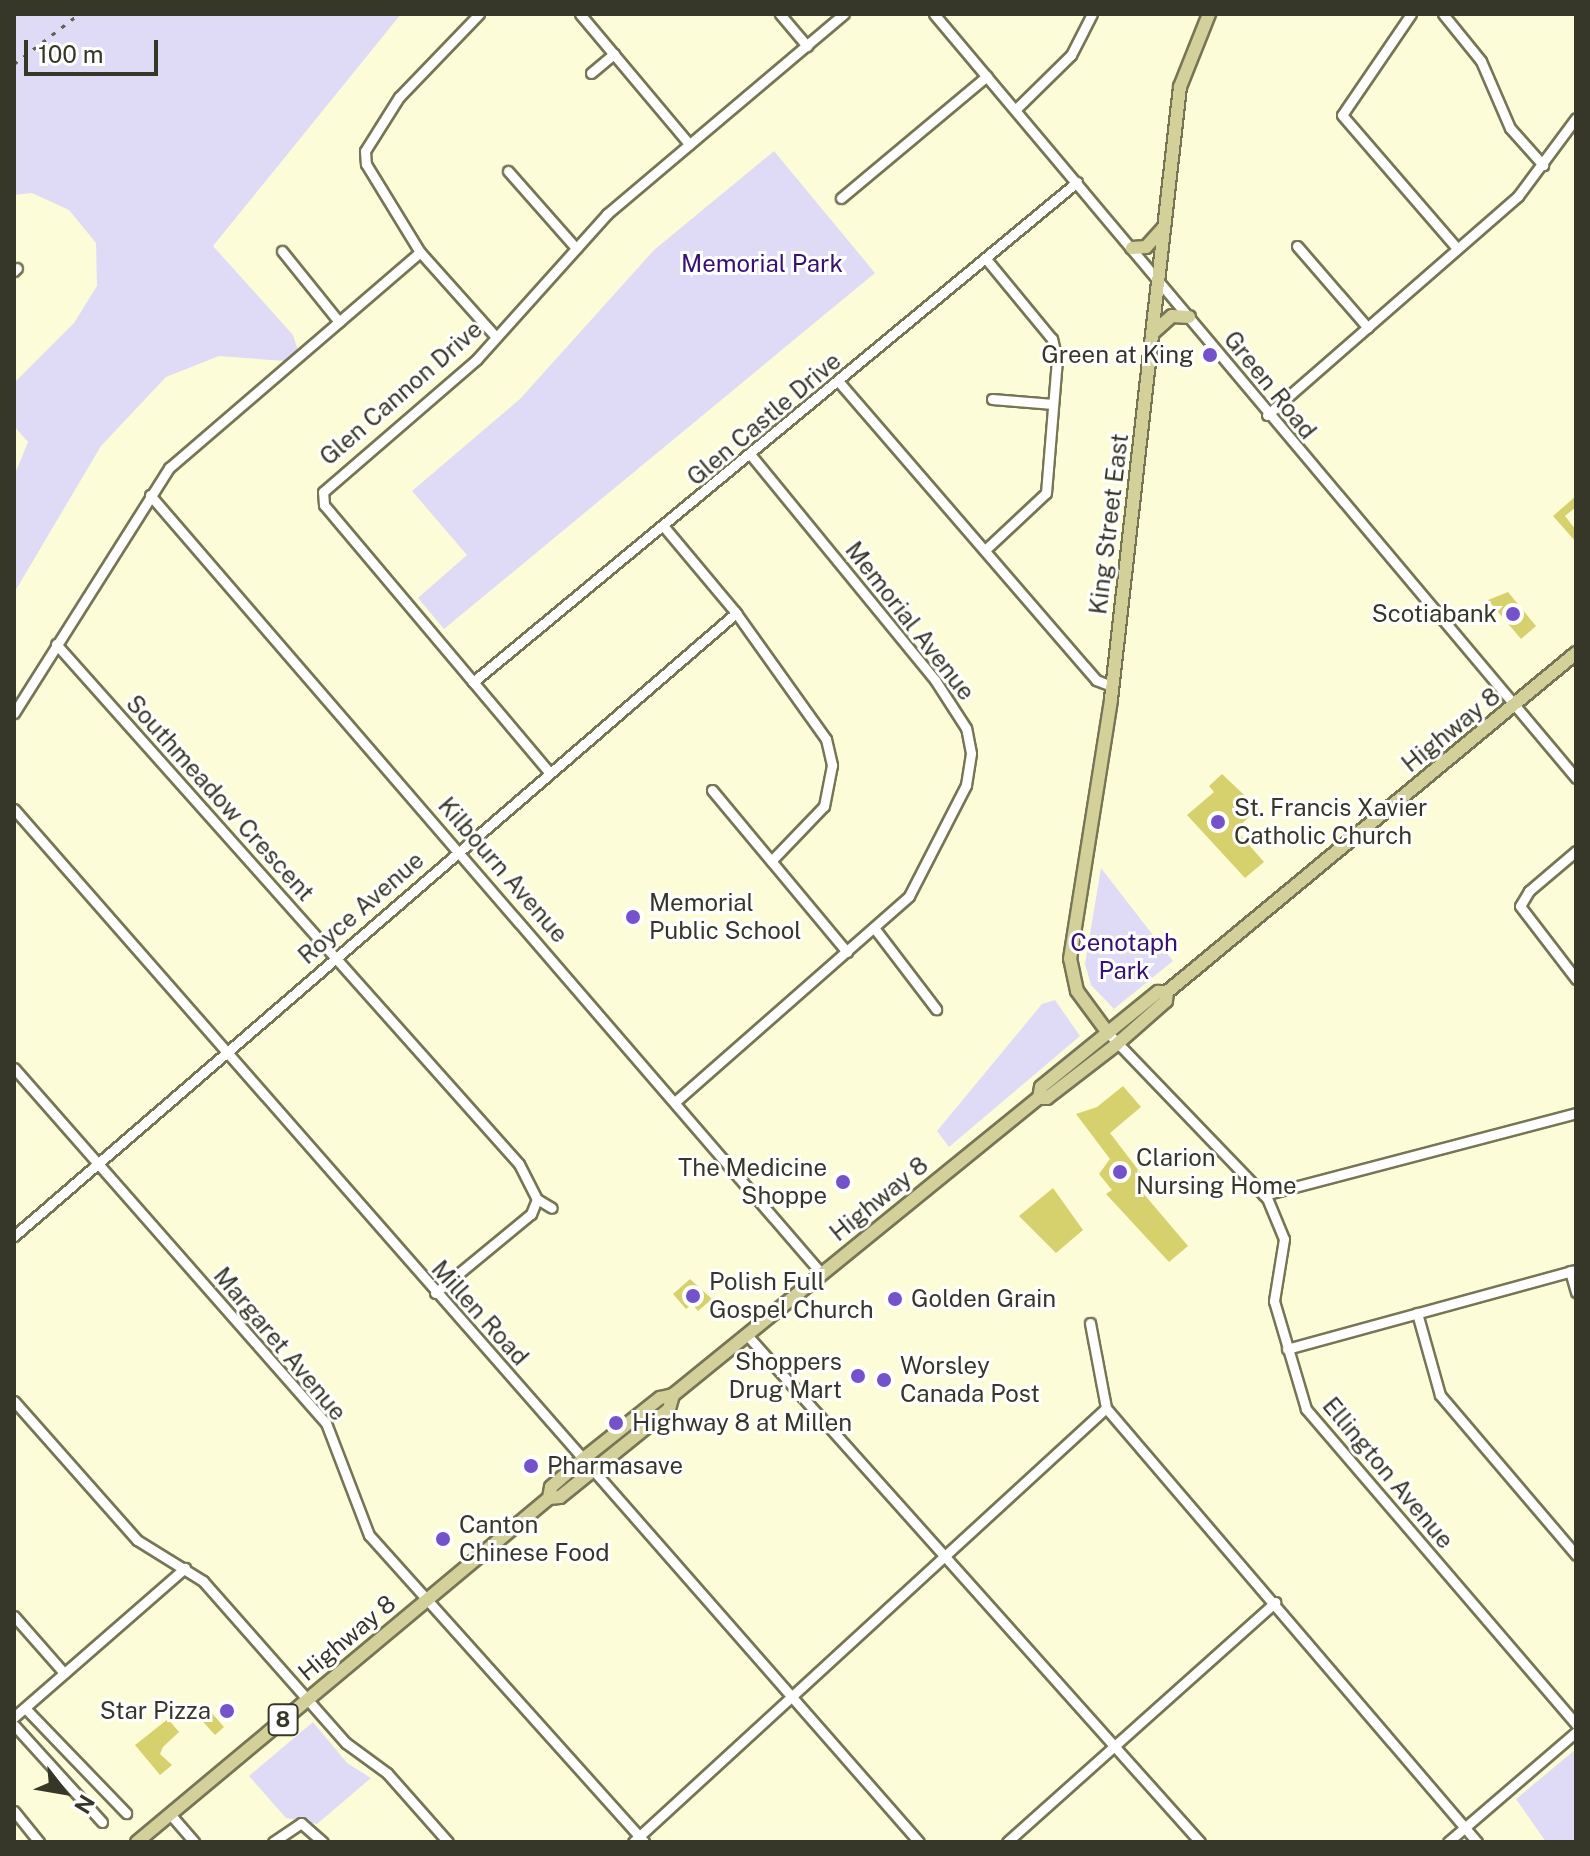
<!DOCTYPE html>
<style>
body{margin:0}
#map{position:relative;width:1590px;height:1856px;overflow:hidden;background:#fdfcd8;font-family:"Public Sans",sans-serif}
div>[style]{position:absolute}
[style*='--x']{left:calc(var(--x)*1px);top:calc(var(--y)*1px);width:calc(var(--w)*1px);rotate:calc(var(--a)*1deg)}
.green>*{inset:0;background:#dfdbf7}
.building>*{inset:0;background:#d7d16d}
.roads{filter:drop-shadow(2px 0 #767556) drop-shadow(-2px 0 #767556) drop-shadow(0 2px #767556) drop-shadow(0 -2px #767556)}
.minor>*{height:9px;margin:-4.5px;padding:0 4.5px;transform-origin:4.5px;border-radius:4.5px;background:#fff}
.major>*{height:12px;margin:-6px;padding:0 6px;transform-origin:6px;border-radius:6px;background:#d3d09a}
.rail>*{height:3px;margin-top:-1.5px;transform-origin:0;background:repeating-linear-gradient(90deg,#62614f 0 4px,transparent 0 12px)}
.dots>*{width:22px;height:22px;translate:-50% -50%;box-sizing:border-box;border:4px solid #fff;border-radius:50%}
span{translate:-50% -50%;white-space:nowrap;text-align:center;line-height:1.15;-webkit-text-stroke:6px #fff;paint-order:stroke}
.shield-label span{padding:2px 6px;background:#fff;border:2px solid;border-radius:6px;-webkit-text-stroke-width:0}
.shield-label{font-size:22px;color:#373729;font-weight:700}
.park-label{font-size:24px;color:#371175}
.poi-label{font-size:24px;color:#373729}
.right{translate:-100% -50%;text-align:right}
.left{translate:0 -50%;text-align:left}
.street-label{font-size:24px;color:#373729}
.frame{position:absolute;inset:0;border:16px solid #373729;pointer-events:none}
.north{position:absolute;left:24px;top:1752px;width:80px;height:80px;-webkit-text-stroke:6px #fff;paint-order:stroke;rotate:121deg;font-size:22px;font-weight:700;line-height:32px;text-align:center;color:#373729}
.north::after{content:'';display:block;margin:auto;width:28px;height:36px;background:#373729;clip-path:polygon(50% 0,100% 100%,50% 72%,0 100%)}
.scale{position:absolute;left:24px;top:40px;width:134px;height:36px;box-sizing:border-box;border:4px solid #373729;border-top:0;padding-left:10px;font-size:24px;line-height:28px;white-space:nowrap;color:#373729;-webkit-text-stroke:6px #fff;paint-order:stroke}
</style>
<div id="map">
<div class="green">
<i style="clip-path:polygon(14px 14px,401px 14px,213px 246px,293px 335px,298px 351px,284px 361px,219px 356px,166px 377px,101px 446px,14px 593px,14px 476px,28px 442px,14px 426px,14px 383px,74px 323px,97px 286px,96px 243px,69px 210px,32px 193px,14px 195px)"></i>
<i style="clip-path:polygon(774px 151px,875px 273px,444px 629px,418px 598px,467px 555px,412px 491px,520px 399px,654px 250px)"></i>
<i style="clip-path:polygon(1101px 868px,1173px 961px,1114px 1009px,1091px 985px,1085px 964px)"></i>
<i style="clip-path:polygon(1055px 1000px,1080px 1036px,949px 1147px,937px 1131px,1042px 1004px)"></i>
<i style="clip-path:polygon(313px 1722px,347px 1763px,371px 1778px,317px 1824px,286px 1818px,249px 1776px)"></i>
<i style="clip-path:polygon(1576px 1749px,1576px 1842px,1546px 1842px,1516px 1799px)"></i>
</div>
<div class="building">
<i style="clip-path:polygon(1576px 496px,1576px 507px,1565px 516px,1576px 530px,1576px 542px,1553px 516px)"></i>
<i style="clip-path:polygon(1508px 592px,1536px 626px,1521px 639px,1488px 600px)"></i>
<i style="clip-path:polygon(1222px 774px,1259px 809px,1235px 829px,1264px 862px,1245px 878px,1187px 815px,1214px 792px,1209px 786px)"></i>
<i style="clip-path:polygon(1123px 1086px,1141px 1107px,1110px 1133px,1149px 1184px,1143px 1193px,1188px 1246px,1169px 1262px,1106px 1194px,1112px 1190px,1099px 1174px,1110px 1159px,1076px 1114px,1097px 1107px)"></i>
<i style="clip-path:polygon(1053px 1188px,1083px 1230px,1056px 1253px,1019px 1216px)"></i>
<i style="clip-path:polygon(690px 1279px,712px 1299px,698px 1311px,692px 1304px,686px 1309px,673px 1294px)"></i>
<i style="clip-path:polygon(204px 1704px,224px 1727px,215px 1735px,195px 1713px)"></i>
<i style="clip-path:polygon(168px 1719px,179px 1732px,163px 1747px,160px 1754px,172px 1765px,160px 1775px,135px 1745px)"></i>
</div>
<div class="roads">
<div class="minor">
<i style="--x:479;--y:14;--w:115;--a:133.9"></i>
<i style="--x:399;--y:97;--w:64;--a:122.2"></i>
<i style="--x:365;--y:151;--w:13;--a:86"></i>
<i style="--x:366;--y:164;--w:103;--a:58.5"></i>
<i style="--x:420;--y:252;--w:114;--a:48.2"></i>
<i style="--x:580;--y:14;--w:170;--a:50"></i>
<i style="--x:780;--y:14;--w:42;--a:49.8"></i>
<i style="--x:934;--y:14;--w:998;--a:49.96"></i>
<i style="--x:1411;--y:14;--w:122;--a:124.3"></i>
<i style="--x:1342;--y:115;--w:176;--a:49.2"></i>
<i style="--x:1443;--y:14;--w:60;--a:51"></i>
<i style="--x:1481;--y:61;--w:73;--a:66.6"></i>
<i style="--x:1510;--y:128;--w:50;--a:48.3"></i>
<i style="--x:591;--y:73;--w:30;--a:-40"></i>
<i style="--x:1016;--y:109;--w:77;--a:-44.5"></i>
<i style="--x:1071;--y:55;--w:46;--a:-62.9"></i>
<i style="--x:508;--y:171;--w:103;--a:48.6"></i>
<i style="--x:841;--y:198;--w:190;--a:-39.9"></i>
<i style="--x:1297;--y:246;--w:108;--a:49.1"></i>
<i style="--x:282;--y:251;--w:91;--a:51.2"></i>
<i style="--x:14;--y:271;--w:4;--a:-45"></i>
<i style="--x:839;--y:382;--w:394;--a:49.2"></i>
<i style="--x:1096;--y:680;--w:17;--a:21"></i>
<i style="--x:992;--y:399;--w:61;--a:4.7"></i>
<i style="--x:1267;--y:415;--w:333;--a:-41.1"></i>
<i style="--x:1518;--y:196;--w:97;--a:-53.4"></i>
<i style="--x:150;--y:495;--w:1029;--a:49.22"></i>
<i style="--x:665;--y:528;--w:111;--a:50.1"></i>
<i style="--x:736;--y:613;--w:155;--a:54.5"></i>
<i style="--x:826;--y:739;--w:27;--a:77"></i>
<i style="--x:832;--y:765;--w:42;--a:101"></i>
<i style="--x:824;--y:806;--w:76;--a:133.9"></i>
<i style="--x:985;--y:550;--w:83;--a:-43.1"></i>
<i style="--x:1046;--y:493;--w:133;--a:-85.3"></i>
<i style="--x:1057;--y:360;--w:22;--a:-103"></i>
<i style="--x:1052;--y:339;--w:104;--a:-129.5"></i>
<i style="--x:56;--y:644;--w:696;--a:48.32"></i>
<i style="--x:519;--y:1164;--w:39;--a:63"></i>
<i style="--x:473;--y:682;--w:784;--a:-39.62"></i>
<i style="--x:14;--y:713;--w:290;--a:-57.7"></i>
<i style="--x:169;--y:468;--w:331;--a:-40.7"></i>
<i style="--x:549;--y:772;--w:349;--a:-130.1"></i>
<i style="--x:324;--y:505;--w:13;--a:-94"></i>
<i style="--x:323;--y:492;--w:203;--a:-40.8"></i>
<i style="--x:477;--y:359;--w:195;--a:-48.1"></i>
<i style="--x:607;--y:214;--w:310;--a:-40.2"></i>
<i style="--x:712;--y:790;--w:211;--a:50.2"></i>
<i style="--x:14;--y:809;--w:1373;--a:48.78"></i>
<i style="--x:1576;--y:851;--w:62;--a:139.6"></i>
<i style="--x:1529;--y:891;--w:17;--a:121"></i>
<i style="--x:1520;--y:906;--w:92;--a:52.5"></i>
<i style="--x:875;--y:929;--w:101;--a:52.7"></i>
<i style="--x:1108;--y:1033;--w:229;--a:46.1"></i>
<i style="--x:1267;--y:1198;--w:44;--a:67.5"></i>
<i style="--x:1284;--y:1239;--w:63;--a:99.2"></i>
<i style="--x:1274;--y:1301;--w:113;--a:73.5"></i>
<i style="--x:1306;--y:1409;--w:415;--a:49.4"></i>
<i style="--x:14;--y:1068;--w:473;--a:48.7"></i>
<i style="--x:326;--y:1423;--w:120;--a:69"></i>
<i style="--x:369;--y:1535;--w:412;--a:48.1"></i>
<i style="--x:676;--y:1101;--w:310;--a:-41.3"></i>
<i style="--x:909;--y:896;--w:125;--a:-62.8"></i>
<i style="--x:966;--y:785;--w:32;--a:-81"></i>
<i style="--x:971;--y:753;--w:25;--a:-101"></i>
<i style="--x:966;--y:728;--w:57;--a:-122.9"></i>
<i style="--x:935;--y:680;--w:291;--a:-129.3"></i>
<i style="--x:1264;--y:1195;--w:323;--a:-14.7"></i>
<i style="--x:537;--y:1199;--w:17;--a:31"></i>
<i style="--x:14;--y:1236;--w:954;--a:-40.79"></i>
<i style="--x:1570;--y:1271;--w:22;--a:74"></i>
<i style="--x:435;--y:1293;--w:124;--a:-39.5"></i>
<i style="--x:531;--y:1214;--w:16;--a:-68"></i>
<i style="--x:1417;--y:1313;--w:85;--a:74.3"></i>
<i style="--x:1440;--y:1395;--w:210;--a:49.6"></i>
<i style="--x:1090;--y:1323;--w:86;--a:79.3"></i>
<i style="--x:1106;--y:1408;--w:571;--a:49.47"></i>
<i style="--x:747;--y:1335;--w:680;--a:48.22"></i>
<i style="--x:1287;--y:1349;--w:300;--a:-15.3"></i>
<i style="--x:14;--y:1401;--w:186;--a:48.5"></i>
<i style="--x:137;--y:1540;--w:78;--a:31.8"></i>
<i style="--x:203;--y:1581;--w:216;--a:48.6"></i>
<i style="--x:346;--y:1743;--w:51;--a:36.2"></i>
<i style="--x:387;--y:1773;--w:92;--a:48.5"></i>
<i style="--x:14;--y:1616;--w:76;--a:48.7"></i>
<i style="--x:25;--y:1708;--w:146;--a:46.1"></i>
<i style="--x:14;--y:1717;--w:227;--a:-41.1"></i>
<i style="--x:14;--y:1725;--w:131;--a:47.8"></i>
<i style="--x:14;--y:1811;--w:40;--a:51"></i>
<i style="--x:170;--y:1814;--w:37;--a:49"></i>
<i style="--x:273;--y:1842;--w:34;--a:-34"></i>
<i style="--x:301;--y:1823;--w:29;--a:41"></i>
<i style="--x:633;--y:1842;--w:642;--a:-42.54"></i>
<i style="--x:1007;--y:1842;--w:360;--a:-41.8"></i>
<i style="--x:1448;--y:1842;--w:169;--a:-40.7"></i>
</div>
<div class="major">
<i style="--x:1132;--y:248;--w:14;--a:-4"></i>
<i style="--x:1146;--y:247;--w:25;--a:-48"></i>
<i style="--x:1154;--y:332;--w:24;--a:-42"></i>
<i style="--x:1172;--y:316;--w:17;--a:3"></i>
<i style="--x:1108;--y:1033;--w:52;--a:-126.4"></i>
<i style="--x:1077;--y:991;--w:33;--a:-102"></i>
<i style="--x:1070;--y:959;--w:263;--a:-81"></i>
<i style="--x:1111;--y:699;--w:616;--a:-83.57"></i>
<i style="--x:1180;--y:87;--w:79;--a:-68.3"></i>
<i style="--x:1039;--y:1098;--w:11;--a:-80"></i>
<i style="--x:1041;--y:1087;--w:151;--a:-39.1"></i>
<i style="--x:1158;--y:992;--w:9;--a:0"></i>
<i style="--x:1167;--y:992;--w:531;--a:-39.65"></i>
<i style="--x:549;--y:1498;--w:11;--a:-80"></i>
<i style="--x:551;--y:1487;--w:41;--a:-41.1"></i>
<i style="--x:582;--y:1460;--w:100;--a:-38.5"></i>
<i style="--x:660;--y:1398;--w:13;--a:-13"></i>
<i style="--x:673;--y:1395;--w:471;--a:-39.1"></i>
<i style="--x:1039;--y:1098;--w:8;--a:0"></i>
<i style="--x:1047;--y:1098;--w:88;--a:-37.6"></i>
<i style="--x:1117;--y:1044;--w:65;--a:-41.3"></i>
<i style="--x:1166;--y:1001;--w:9;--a:-84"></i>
<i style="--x:137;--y:1842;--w:537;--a:-39.86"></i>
<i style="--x:549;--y:1498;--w:11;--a:-5"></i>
<i style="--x:560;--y:1497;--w:140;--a:-38.9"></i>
<i style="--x:669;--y:1409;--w:15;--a:-74"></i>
</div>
</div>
<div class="rail">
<i style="--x:14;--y:64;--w:82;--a:-37.6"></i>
</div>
<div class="dots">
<i style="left:1210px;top:355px;background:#7352cc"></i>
<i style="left:1513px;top:614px;background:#7352cc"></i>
<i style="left:1218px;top:822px;background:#7352cc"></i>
<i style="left:633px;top:917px;background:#7352cc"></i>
<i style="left:1120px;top:1172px;background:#7352cc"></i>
<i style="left:843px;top:1182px;background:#7352cc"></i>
<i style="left:693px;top:1296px;background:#7352cc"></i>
<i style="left:895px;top:1299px;background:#7352cc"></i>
<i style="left:858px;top:1376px;background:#7352cc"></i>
<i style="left:884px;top:1380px;background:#7352cc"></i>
<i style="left:616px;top:1423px;background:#7352cc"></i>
<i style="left:531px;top:1466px;background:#7352cc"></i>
<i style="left:443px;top:1539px;background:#7352cc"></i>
<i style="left:227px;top:1711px;background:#7352cc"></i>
</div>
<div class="shield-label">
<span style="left:283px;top:1720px">8</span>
</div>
<div class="park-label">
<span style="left:762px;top:264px">Memorial Park</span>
<span style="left:1124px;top:957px">Cenotaph<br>Park</span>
</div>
<div class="poi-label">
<span class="right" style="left:1194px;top:355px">Green at King</span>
<span class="right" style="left:1497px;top:614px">Scotiabank</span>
<span class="left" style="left:1234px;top:822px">St. Francis Xavier<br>Catholic Church</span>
<span class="left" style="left:649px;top:917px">Memorial<br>Public School</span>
<span class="left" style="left:1136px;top:1172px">Clarion<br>Nursing Home</span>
<span class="right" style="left:827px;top:1182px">The Medicine<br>Shoppe</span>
<span class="left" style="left:709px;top:1296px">Polish Full<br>Gospel Church</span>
<span class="left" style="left:911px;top:1299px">Golden Grain</span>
<span class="right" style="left:842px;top:1376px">Shoppers<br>Drug Mart</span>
<span class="left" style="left:900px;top:1380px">Worsley<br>Canada Post</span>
<span class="left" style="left:632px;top:1423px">Highway 8 at Millen</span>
<span class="left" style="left:547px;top:1466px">Pharmasave</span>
<span class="left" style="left:459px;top:1539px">Canton<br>Chinese Food</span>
<span class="right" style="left:211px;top:1711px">Star Pizza</span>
</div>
<div class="street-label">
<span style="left:1270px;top:385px;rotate:51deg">Green Road</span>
<span style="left:401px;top:393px;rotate:-41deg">Glen Cannon Drive</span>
<span style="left:764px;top:419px;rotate:-40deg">Glen Castle Drive</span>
<span style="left:1109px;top:524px;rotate:-83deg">King Street East</span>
<span style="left:910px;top:621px;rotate:52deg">Memorial Avenue</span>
<span style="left:1451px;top:730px;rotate:-39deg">Highway 8</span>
<span style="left:220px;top:798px;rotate:48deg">Southmeadow Crescent</span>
<span style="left:503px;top:870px;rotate:49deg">Kilbourn Avenue</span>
<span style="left:361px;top:908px;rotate:-41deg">Royce Avenue</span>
<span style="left:879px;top:1199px;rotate:-39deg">Highway 8</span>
<span style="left:480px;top:1313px;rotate:48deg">Millen Road</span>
<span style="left:280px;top:1344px;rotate:50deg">Margaret Avenue</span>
<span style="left:1388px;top:1473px;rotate:50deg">Ellington Avenue</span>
<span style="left:347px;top:1638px;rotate:-40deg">Highway 8</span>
</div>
<div class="frame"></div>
<div class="north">N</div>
<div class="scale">100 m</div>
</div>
